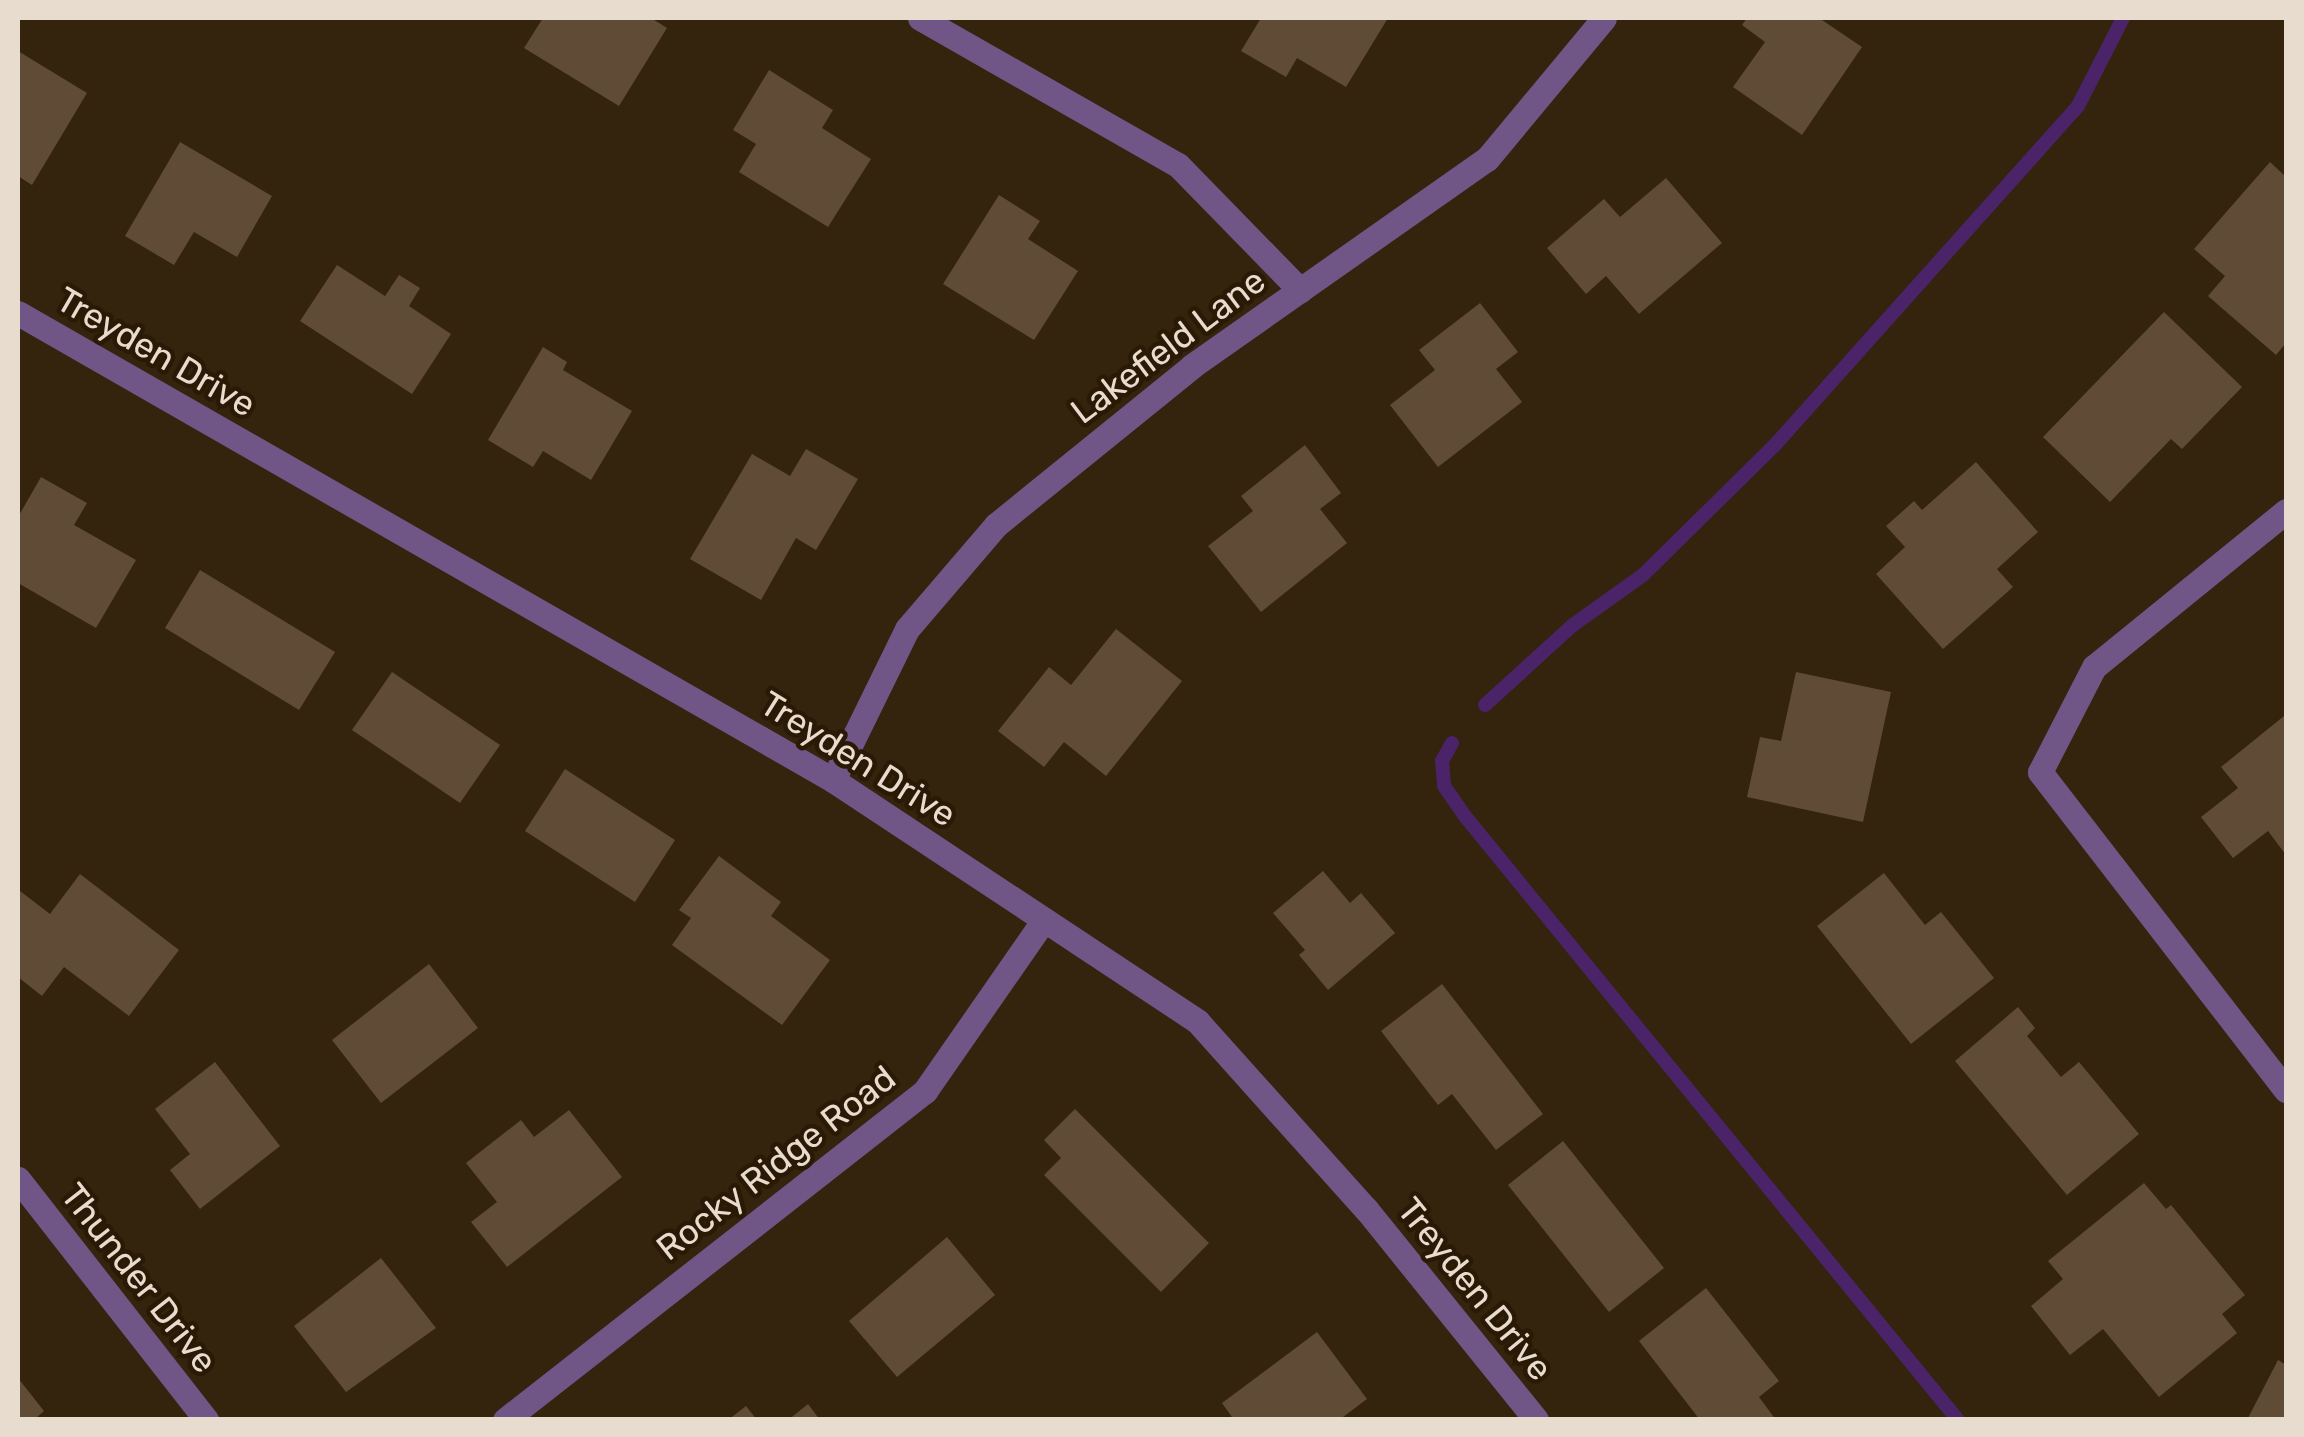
<!DOCTYPE html>
<style>
body{margin:0}
#map{position:relative;width:2304px;height:1437px;overflow:hidden;background:#34230d;font-family:Rubik,sans-serif}
div>[style]{position:absolute}
[style*='--x']{left:calc(var(--x)*1px);top:calc(var(--y)*1px);width:calc(var(--w)*1px);rotate:calc(var(--a)*1deg)}
.stream>*{height:14px;margin:-7px;padding:0 7px;transform-origin:7px;border-radius:7px;background:#4b2369}
.building>*{inset:0;background:#604c36}
.minor>*{height:25px;margin:-12.5px;padding:0 12.5px;transform-origin:12.5px;border-radius:12.5px;background:#705687}
span{translate:-50% -50%;white-space:nowrap;text-align:center;line-height:1.15;-webkit-text-stroke:9px #2a1904;paint-order:stroke}
.street-label{font-size:35px;color:#e8dccf}
.frame{position:absolute;inset:0;border:20px solid #e8dccf;pointer-events:none}
</style>
<div id="map">
<div class="stream">
<i style="--x:1485;--y:705;--w:119;--a:-42.3"></i>
<i style="--x:1573;--y:625;--w:86;--a:-35.5"></i>
<i style="--x:1643;--y:575;--w:184;--a:-44.6"></i>
<i style="--x:1774;--y:446;--w:456;--a:-48.2"></i>
<i style="--x:2078;--y:106;--w:99;--a:-62.9"></i>
<i style="--x:1452;--y:743;--w:21;--a:119"></i>
<i style="--x:1442;--y:761;--w:25;--a:85"></i>
<i style="--x:1444;--y:786;--w:35;--a:55"></i>
<i style="--x:1464;--y:815;--w:781;--a:50.77"></i>
</div>
<div class="building">
<i style="clip-path:polygon(543px 18px,651px 18px,667px 28px,619px 106px,524px 48px)"></i>
<i style="clip-path:polygon(1261px 18px,1388px 18px,1346px 87px,1297px 58px,1286px 77px,1241px 51px)"></i>
<i style="clip-path:polygon(1747px 18px,1819px 18px,1862px 47px,1802px 135px,1733px 87px,1765px 42px,1742px 25px)"></i>
<i style="clip-path:polygon(18px 51px,87px 93px,32px 185px,18px 176px)"></i>
<i style="clip-path:polygon(769px 70px,833px 110px,822px 128px,871px 159px,828px 227px,739px 172px,756px 144px,733px 130px)"></i>
<i style="clip-path:polygon(180px 142px,272px 196px,237px 257px,194px 232px,174px 265px,125px 236px)"></i>
<i style="clip-path:polygon(2270px 162px,2286px 177px,2286px 343px,2276px 355px,2208px 296px,2225px 276px,2194px 249px)"></i>
<i style="clip-path:polygon(1666px 178px,1722px 243px,1639px 314px,1606px 276px,1586px 294px,1547px 248px,1604px 199px,1620px 217px)"></i>
<i style="clip-path:polygon(999px 195px,1040px 221px,1028px 239px,1078px 271px,1034px 340px,943px 284px)"></i>
<i style="clip-path:polygon(337px 265px,385px 296px,399px 275px,420px 288px,409px 306px,451px 334px,412px 394px,300px 321px)"></i>
<i style="clip-path:polygon(1480px 303px,1518px 352px,1496px 369px,1522px 402px,1438px 467px,1390px 405px,1435px 370px,1419px 350px)"></i>
<i style="clip-path:polygon(2164px 312px,2242px 387px,2182px 449px,2171px 439px,2110px 502px,2043px 437px)"></i>
<i style="clip-path:polygon(543px 347px,567px 362px,563px 370px,632px 411px,591px 480px,543px 451px,533px 467px,488px 440px)"></i>
<i style="clip-path:polygon(1305px 445px,1341px 493px,1320px 509px,1347px 543px,1261px 612px,1208px 546px,1253px 511px,1241px 496px)"></i>
<i style="clip-path:polygon(806px 449px,858px 479px,816px 550px,796px 538px,761px 600px,690px 559px,752px 454px,790px 476px)"></i>
<i style="clip-path:polygon(1976px 462px,2038px 532px,1997px 569px,2013px 587px,1943px 649px,1876px 574px,1905px 547px,1886px 526px,1914px 501px,1922px 510px)"></i>
<i style="clip-path:polygon(41px 477px,87px 503px,74px 525px,136px 560px,96px 628px,18px 583px,18px 517px)"></i>
<i style="clip-path:polygon(200px 570px,335px 652px,299px 710px,165px 628px)"></i>
<i style="clip-path:polygon(1116px 629px,1182px 681px,1106px 776px,1064px 742px,1044px 767px,998px 731px,1049px 667px,1071px 685px)"></i>
<i style="clip-path:polygon(392px 672px,500px 745px,460px 803px,352px 730px)"></i>
<i style="clip-path:polygon(1796px 672px,1891px 692px,1863px 822px,1747px 797px,1760px 737px,1781px 741px)"></i>
<i style="clip-path:polygon(2284px 716px,2286px 855px,2268px 831px,2233px 858px,2201px 817px,2238px 788px,2221px 767px)"></i>
<i style="clip-path:polygon(565px 769px,675px 840px,635px 902px,525px 831px)"></i>
<i style="clip-path:polygon(719px 856px,781px 902px,771px 916px,830px 960px,782px 1025px,672px 945px,691px 918px,679px 910px)"></i>
<i style="clip-path:polygon(1323px 871px,1350px 903px,1361px 893px,1395px 933px,1328px 990px,1299px 955px,1305px 950px,1273px 913px)"></i>
<i style="clip-path:polygon(1884px 873px,1925px 925px,1941px 912px,1994px 978px,1911px 1044px,1817px 926px)"></i>
<i style="clip-path:polygon(80px 874px,179px 950px,129px 1016px,64px 967px,42px 996px,18px 977px,18px 894px,20px 891px,50px 914px)"></i>
<i style="clip-path:polygon(429px 964px,478px 1028px,381px 1103px,332px 1040px)"></i>
<i style="clip-path:polygon(1442px 984px,1543px 1114px,1496px 1150px,1452px 1094px,1438px 1105px,1381px 1031px)"></i>
<i style="clip-path:polygon(2018px 1007px,2035px 1028px,2027px 1036px,2061px 1077px,2079px 1062px,2139px 1134px,2067px 1195px,1955px 1061px)"></i>
<i style="clip-path:polygon(215px 1062px,280px 1146px,200px 1209px,170px 1170px,190px 1154px,155px 1109px)"></i>
<i style="clip-path:polygon(1075px 1109px,1209px 1243px,1161px 1292px,1044px 1175px,1061px 1158px,1044px 1140px)"></i>
<i style="clip-path:polygon(569px 1110px,622px 1177px,507px 1267px,471px 1222px,497px 1202px,466px 1163px,521px 1120px,534px 1137px)"></i>
<i style="clip-path:polygon(1563px 1141px,1664px 1268px,1609px 1312px,1508px 1185px)"></i>
<i style="clip-path:polygon(2144px 1183px,2166px 1209px,2171px 1205px,2245px 1295px,2222px 1314px,2237px 1333px,2159px 1397px,2103px 1329px,2070px 1355px,2031px 1306px,2063px 1279px,2048px 1261px)"></i>
<i style="clip-path:polygon(947px 1237px,995px 1295px,897px 1377px,849px 1321px)"></i>
<i style="clip-path:polygon(381px 1258px,436px 1328px,346px 1392px,294px 1326px)"></i>
<i style="clip-path:polygon(1706px 1288px,1779px 1381px,1759px 1397px,1776px 1420px,1700px 1420px,1639px 1341px)"></i>
<i style="clip-path:polygon(1317px 1332px,1367px 1399px,1339px 1420px,1234px 1420px,1222px 1403px)"></i>
<i style="clip-path:polygon(2278px 1360px,2286px 1365px,2286px 1420px,2247px 1420px)"></i>
<i style="clip-path:polygon(18px 1378px,44px 1411px,34px 1420px,18px 1420px)"></i>
<i style="clip-path:polygon(808px 1404px,820px 1420px,788px 1420px)"></i>
<i style="clip-path:polygon(746px 1406px,757px 1420px,728px 1420px)"></i>
</div>
<div class="minor">
<i style="--x:920;--y:18;--w:297;--a:29.7"></i>
<i style="--x:1178;--y:165;--w:175;--a:45.7"></i>
<i style="--x:18;--y:313;--w:939;--a:29.81"></i>
<i style="--x:833;--y:780;--w:438;--a:33.5"></i>
<i style="--x:1198;--y:1022;--w:251;--a:48.1"></i>
<i style="--x:1366;--y:1209;--w:271;--a:51.1"></i>
<i style="--x:2286;--y:511;--w:247;--a:140.9"></i>
<i style="--x:2094;--y:667;--w:118;--a:117.2"></i>
<i style="--x:2040;--y:772;--w:402;--a:52.3"></i>
<i style="--x:833;--y:780;--w:168;--a:-63.9"></i>
<i style="--x:907;--y:629;--w:137;--a:-49.4"></i>
<i style="--x:996;--y:525;--w:252;--a:-39"></i>
<i style="--x:1192;--y:366;--w:360;--a:-35.1"></i>
<i style="--x:1487;--y:159;--w:183;--a:-50.3"></i>
<i style="--x:18;--y:1179;--w:306;--a:52"></i>
<i style="--x:505;--y:1420;--w:534;--a:-38.07"></i>
<i style="--x:925;--y:1091;--w:208;--a:-55.2"></i>
</div>
<div class="street-label">
<span style="left:1168px;top:346px;rotate:-37deg">Lakefield Lane</span>
<span style="left:156px;top:352px;rotate:30deg">Treyden Drive</span>
<span style="left:858px;top:759px;rotate:32deg">Treyden Drive</span>
<span style="left:776px;top:1163px;rotate:-38deg">Rocky Ridge Road</span>
<span style="left:139px;top:1278px;rotate:52deg">Thunder Drive</span>
<span style="left:1475px;top:1289px;rotate:51deg">Treyden Drive</span>
</div>
<div class="frame"></div>
</div>
